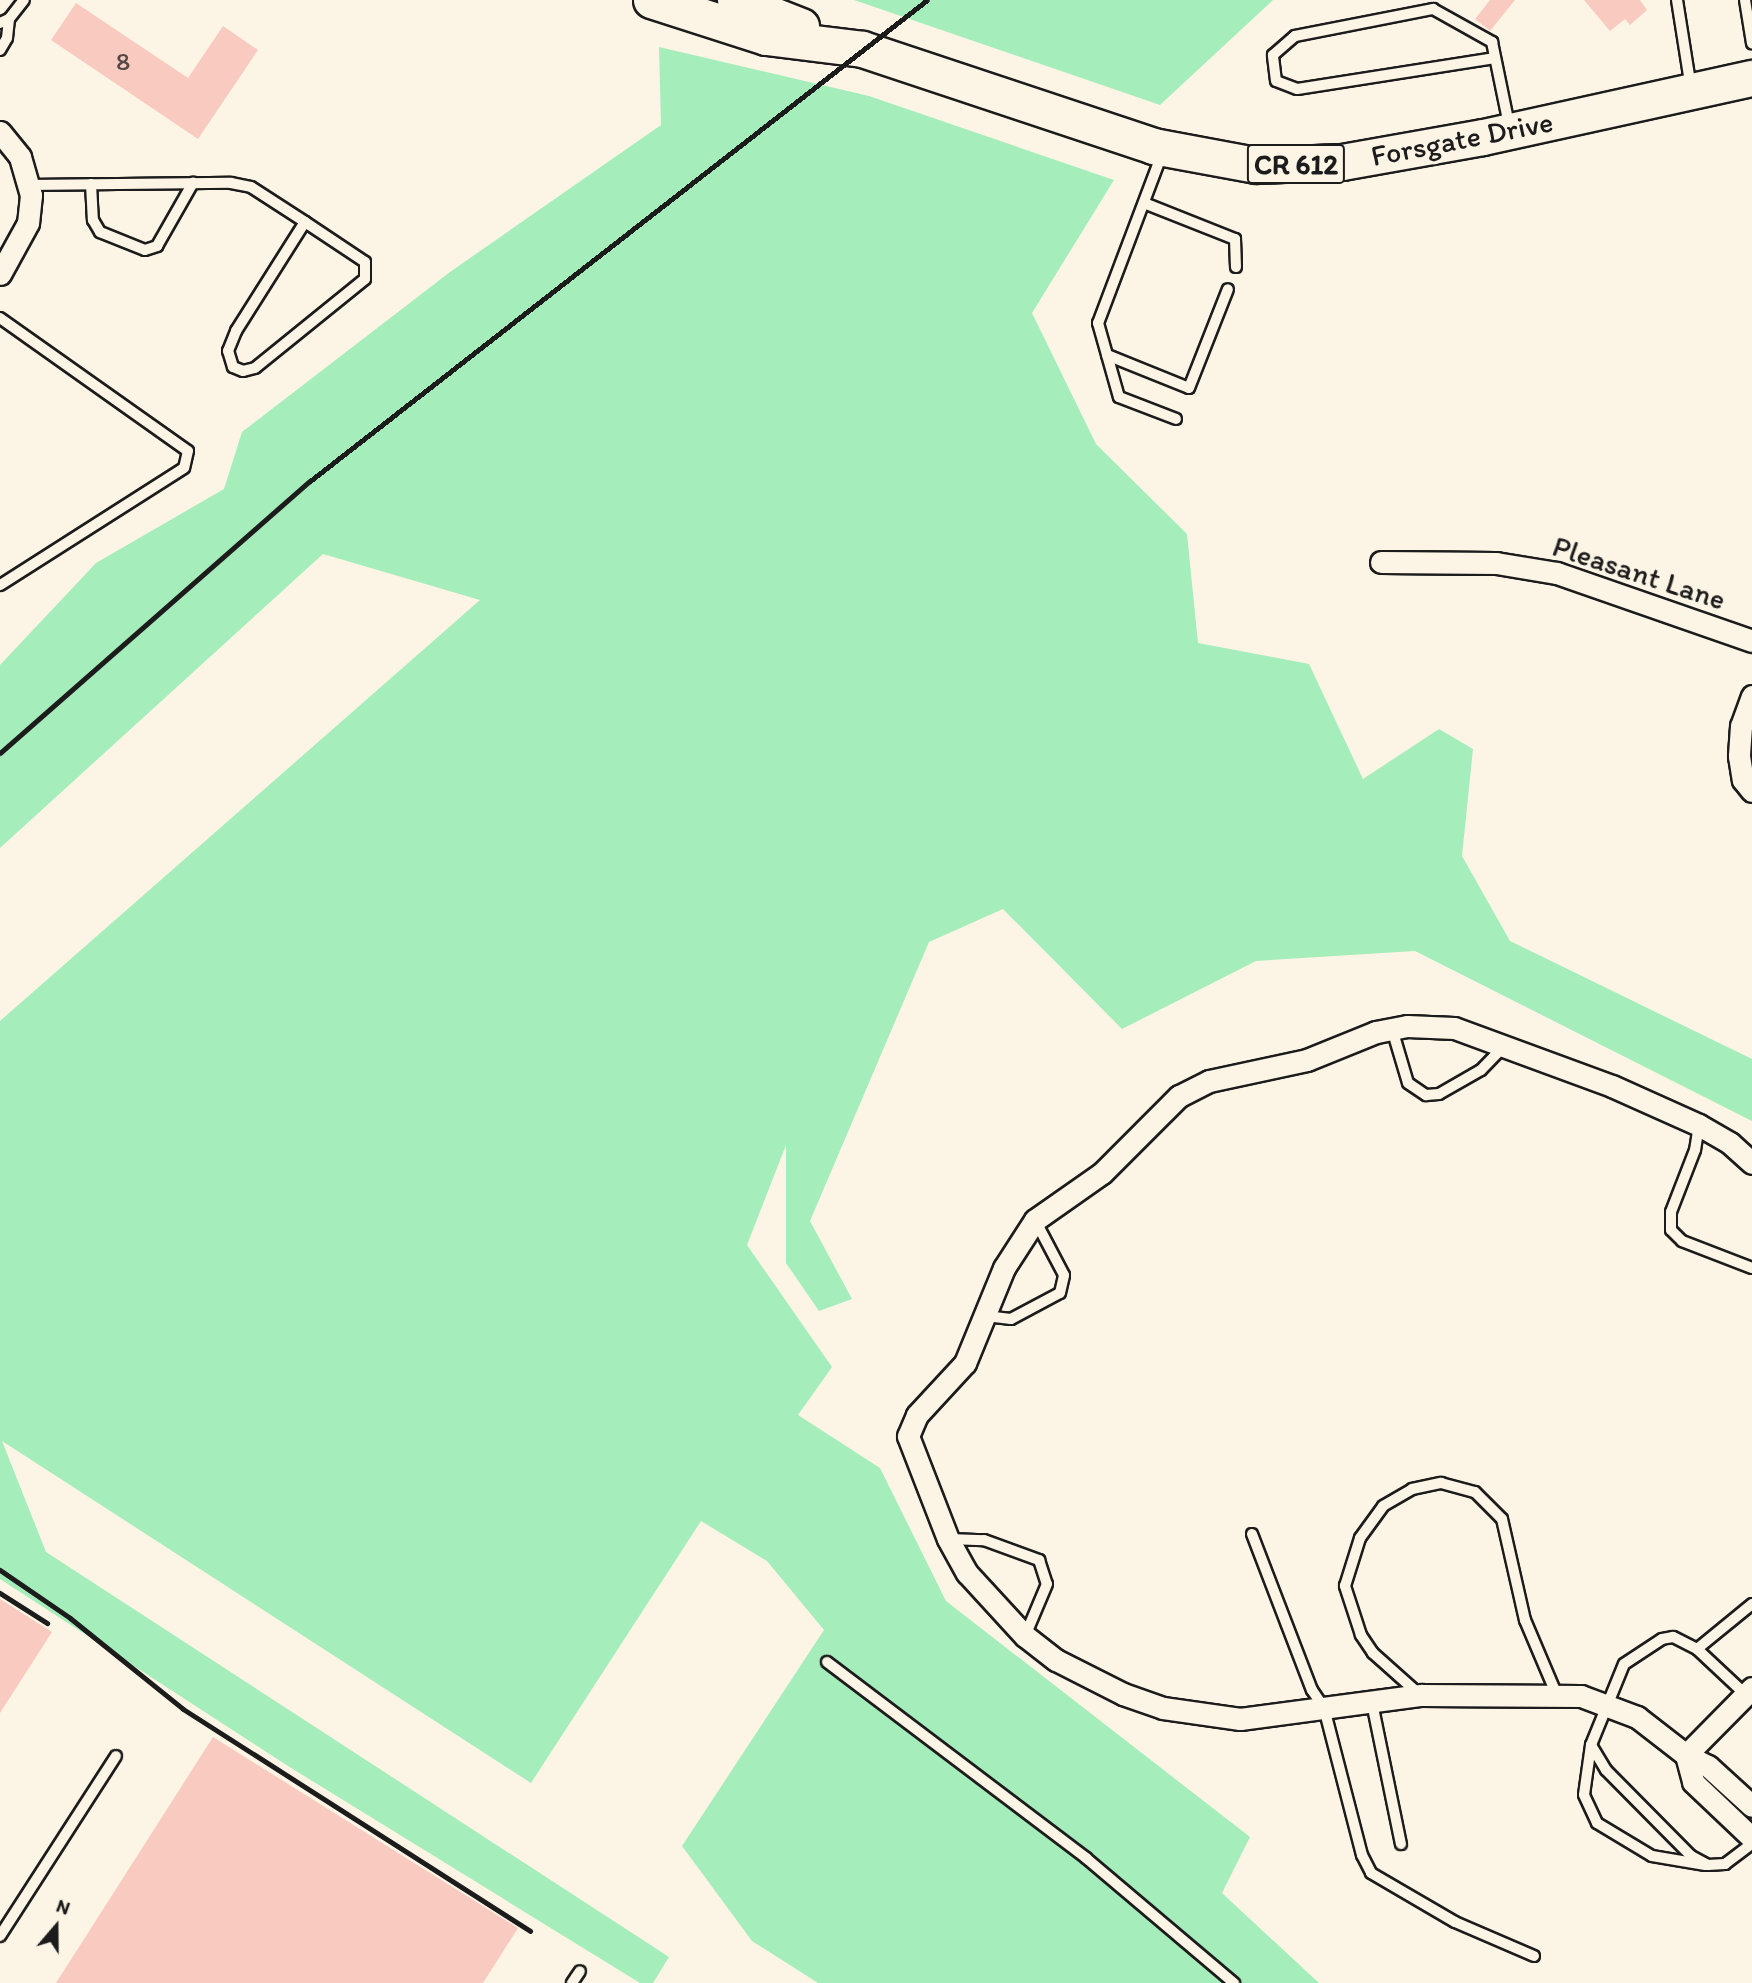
<!DOCTYPE html>
<style>
body{margin:0}
#map{position:relative;width:1752px;height:1983px;overflow:hidden;background:#fcf5e5;font-family:Itim,sans-serif}
div>[style]{position:absolute}
[style*='--x']{left:calc(var(--x)*1px);top:calc(var(--y)*1px);width:calc(var(--w)*1px);rotate:calc(var(--a)*1deg)}
.green>*{inset:0;background:#a5edba}
.building>*{inset:0;background:#f9cac0}
.roads{filter:drop-shadow(2px 0 #1c1c1c) drop-shadow(-2px 0 #1c1c1c) drop-shadow(0 2px #1c1c1c) drop-shadow(0 -2px #1c1c1c)}
.service>*{height:10px;margin:-5px;padding:0 5px;transform-origin:5px;border-radius:5px;background:#fcf5e5}
.minor>*{height:21px;margin:-10.5px;padding:0 10.5px;transform-origin:10.5px;border-radius:10.5px;background:#fcf5e5}
.primary>*{height:35px;margin:-17.5px;padding:0 17.5px;transform-origin:17.5px;border-radius:17.5px;background:#fcf5e5}
.rail>*{height:5px;margin:-2.5px;padding:0 2.5px;transform-origin:2.5px;border-radius:2.5px;background:#1c1c1c}
span{translate:-50% -50%;white-space:nowrap;text-align:center;line-height:1.15;-webkit-text-stroke:6px #fcf5e5;paint-order:stroke}
.number-label{font-size:26px;color:#534845}
.number-label span{-webkit-text-stroke-width:0}
.shield-label span{padding:2px 5px;background:#fcf5e5;border:2px solid;border-radius:5px;-webkit-text-stroke-width:0}
.shield-label{font-size:28px;color:#1c1c1c;font-weight:700}
.street-label{font-size:30px;color:#1c1c1c}
.north{position:absolute;left:21px;top:1892px;width:70px;height:70px;-webkit-text-stroke:5px #fcf5e5;paint-order:stroke;rotate:20deg;font-size:19px;font-weight:700;line-height:28px;text-align:center;color:#1c1c1c}
.north::after{content:'';display:block;margin:auto;width:24px;height:32px;background:#1c1c1c;clip-path:polygon(50% 0,100% 100%,50% 72%,0 100%)}
</style>
<div id="map">
<div class="green">
<i style="clip-path:polygon(854px 0,1273px 0,1160px 105px)"></i>
<i style="clip-path:polygon(659px 47px,869px 96px,1114px 180px,1032px 313px,1096px 444px,1187px 534px,1198px 643px,1309px 664px,1363px 779px,1439px 729px,1473px 749px,1462px 856px,1510px 941px,1752px 1059px,1752px 1121px,1415px 951px,1256px 961px,1122px 1029px,1003px 909px,929px 942px,810px 1221px,852px 1299px,819px 1311px,786px 1263px,786px 1145px,747px 1245px,832px 1367px,798px 1415px,880px 1468px,946px 1601px,1250px 1837px,1222px 1893px,1319px 1983px,818px 1983px,752px 1941px,682px 1846px,824px 1630px,767px 1561px,701px 1521px,531px 1783px,2px 1441px,46px 1552px,669px 1957px,653px 1983px,640px 1983px,288px 1766px,0 1579px,0 1021px,480px 600px,323px 554px,0 848px,0 665px,96px 563px,224px 489px,242px 432px,450px 272px,661px 125px)"></i>
</div>
<div class="building">
<i style="clip-path:polygon(1490px 0,1515px 0,1490px 31px,1475px 19px)"></i>
<i style="clip-path:polygon(1584px 0,1640px 0,1647px 10px,1630px 25px,1625px 19px,1610px 31px)"></i>
<i style="clip-path:polygon(76px 3px,188px 78px,223px 26px,258px 50px,198px 139px,51px 40px)"></i>
<i style="clip-path:polygon(0 1599px,52px 1632px,0 1713px)"></i>
<i style="clip-path:polygon(213px 1737px,518px 1928px,483px 1983px,56px 1983px)"></i>
</div>
<div class="roads">
<div class="service">
<i style="--x:1677;--y:0;--w:89;--a:81"></i>
<i style="--x:1745;--y:0;--w:44;--a:80.8"></i>
<i style="--x:0;--y:23;--w:10;--a:-24"></i>
<i style="--x:9;--y:19;--w:24;--a:-52"></i>
<i style="--x:0;--y:50;--w:14;--a:-60"></i>
<i style="--x:7;--y:38;--w:19;--a:-84"></i>
<i style="--x:1495;--y:58;--w:200;--a:171.1"></i>
<i style="--x:1297;--y:89;--w:22;--a:-159"></i>
<i style="--x:1276;--y:81;--w:26;--a:-97"></i>
<i style="--x:1273;--y:55;--w:29;--a:-41"></i>
<i style="--x:1295;--y:36;--w:141;--a:-11.1"></i>
<i style="--x:1433;--y:9;--w:68;--a:29.2"></i>
<i style="--x:1492;--y:42;--w:85;--a:78.4"></i>
<i style="--x:1162;--y:154;--w:181;--a:110.7"></i>
<i style="--x:1098;--y:323;--w:77;--a:74.2"></i>
<i style="--x:1119;--y:397;--w:61;--a:21.1"></i>
<i style="--x:91;--y:184;--w:36;--a:87"></i>
<i style="--x:93;--y:220;--w:14;--a:60"></i>
<i style="--x:100;--y:232;--w:48;--a:21.8"></i>
<i style="--x:145;--y:250;--w:13;--a:-18"></i>
<i style="--x:157;--y:246;--w:73;--a:-60.3"></i>
<i style="--x:28;--y:185;--w:203;--a:-0.6"></i>
<i style="--x:231;--y:183;--w:20;--a:11"></i>
<i style="--x:251;--y:187;--w:64;--a:32.9"></i>
<i style="--x:305;--y:222;--w:72;--a:33.7"></i>
<i style="--x:365;--y:262;--w:17;--a:90"></i>
<i style="--x:365;--y:279;--w:141;--a:141"></i>
<i style="--x:255;--y:368;--w:12;--a:166"></i>
<i style="--x:243;--y:371;--w:11;--a:-158"></i>
<i style="--x:233;--y:367;--w:17;--a:-107"></i>
<i style="--x:228;--y:351;--w:22;--a:-68"></i>
<i style="--x:236;--y:331;--w:129;--a:-57.7"></i>
<i style="--x:1144;--y:203;--w:98;--a:21.6"></i>
<i style="--x:1235;--y:239;--w:28;--a:88"></i>
<i style="--x:0;--y:318;--w:230;--a:35.3"></i>
<i style="--x:188;--y:451;--w:17;--a:103"></i>
<i style="--x:184;--y:468;--w:218;--a:147.5"></i>
<i style="--x:1107;--y:355;--w:88;--a:21.9"></i>
<i style="--x:1189;--y:388;--w:106;--a:-68.5"></i>
<i style="--x:1392;--y:1029;--w:56;--a:73.5"></i>
<i style="--x:1408;--y:1083;--w:22;--a:34"></i>
<i style="--x:1426;--y:1095;--w:13;--a:-4"></i>
<i style="--x:1439;--y:1094;--w:48;--a:-29.7"></i>
<i style="--x:1481;--y:1070;--w:33;--a:-46"></i>
<i style="--x:1699;--y:1125;--w:25;--a:99"></i>
<i style="--x:1695;--y:1150;--w:66;--a:111.2"></i>
<i style="--x:1671;--y:1212;--w:18;--a:90"></i>
<i style="--x:1671;--y:1230;--w:16;--a:45"></i>
<i style="--x:1682;--y:1241;--w:75;--a:21.1"></i>
<i style="--x:986;--y:1316;--w:25;--a:7"></i>
<i style="--x:1011;--y:1319;--w:55;--a:-28"></i>
<i style="--x:1060;--y:1293;--w:18;--a:-77"></i>
<i style="--x:1064;--y:1275;--w:62;--a:-117.8"></i>
<i style="--x:1252;--y:1534;--w:167;--a:69"></i>
<i style="--x:1312;--y:1690;--w:22;--a:56"></i>
<i style="--x:1324;--y:1708;--w:152;--a:75.5"></i>
<i style="--x:1362;--y:1855;--w:20;--a:63"></i>
<i style="--x:1371;--y:1873;--w:97;--a:30.3"></i>
<i style="--x:1455;--y:1922;--w:86;--a:23.3"></i>
<i style="--x:948;--y:1539;--w:36;--a:2"></i>
<i style="--x:984;--y:1540;--w:59;--a:20"></i>
<i style="--x:1039;--y:1560;--w:25;--a:72"></i>
<i style="--x:1047;--y:1584;--w:56;--a:112.9"></i>
<i style="--x:1697;--y:1649;--w:71;--a:-39.3"></i>
<i style="--x:827;--y:1662;--w:325;--a:37.1"></i>
<i style="--x:1086;--y:1858;--w:194;--a:40.2"></i>
<i style="--x:1744;--y:1693;--w:64;--a:-136.9"></i>
<i style="--x:1697;--y:1649;--w:27;--a:-153"></i>
<i style="--x:1673;--y:1637;--w:11;--a:170"></i>
<i style="--x:1662;--y:1639;--w:45;--a:146.7"></i>
<i style="--x:1624;--y:1664;--w:87;--a:112.2"></i>
<i style="--x:1591;--y:1745;--w:29;--a:59"></i>
<i style="--x:1606;--y:1770;--w:121;--a:45.3"></i>
<i style="--x:1691;--y:1856;--w:19;--a:28"></i>
<i style="--x:1708;--y:1865;--w:17;--a:-3"></i>
<i style="--x:1725;--y:1864;--w:34;--a:-37"></i>
<i style="--x:1419;--y:1694;--w:62;--a:-138.3"></i>
<i style="--x:1373;--y:1653;--w:22;--a:-124"></i>
<i style="--x:1361;--y:1635;--w:52;--a:-108.1"></i>
<i style="--x:1345;--y:1586;--w:50;--a:-72.6"></i>
<i style="--x:1360;--y:1538;--w:39;--a:-54"></i>
<i style="--x:1383;--y:1506;--w:34;--a:-30"></i>
<i style="--x:1412;--y:1489;--w:30;--a:-12"></i>
<i style="--x:1441;--y:1483;--w:35;--a:15"></i>
<i style="--x:1475;--y:1492;--w:38;--a:45"></i>
<i style="--x:1502;--y:1519;--w:104;--a:77.2"></i>
<i style="--x:1525;--y:1620;--w:79;--a:67"></i>
<i style="--x:1372;--y:1703;--w:144;--a:78.4"></i>
<i style="--x:1591;--y:1745;--w:50;--a:98"></i>
<i style="--x:1584;--y:1795;--w:31;--a:65"></i>
<i style="--x:1597;--y:1823;--w:64;--a:31"></i>
<i style="--x:1652;--y:1856;--w:54;--a:9.6"></i>
<i style="--x:0;--y:1936;--w:214;--a:-57.2"></i>
<i style="--x:572;--y:1983;--w:14;--a:-56"></i>
</div>
<div class="minor">
<i style="--x:0;--y:132;--w:32;--a:51"></i>
<i style="--x:20;--y:157;--w:40;--a:74"></i>
<i style="--x:31;--y:195;--w:28;--a:96"></i>
<i style="--x:28;--y:223;--w:58;--a:118.8"></i>
<i style="--x:1381;--y:562;--w:115;--a:0.5"></i>
<i style="--x:1496;--y:563;--w:62;--a:9.3"></i>
<i style="--x:1557;--y:573;--w:207;--a:19.2"></i>
<i style="--x:1752;--y:696;--w:32;--a:110"></i>
<i style="--x:1741;--y:726;--w:30;--a:94"></i>
<i style="--x:1739;--y:756;--w:24;--a:81"></i>
<i style="--x:1743;--y:780;--w:14;--a:51"></i>
<i style="--x:1752;--y:1163;--w:30;--a:-138"></i>
<i style="--x:1730;--y:1143;--w:36;--a:-150"></i>
<i style="--x:1699;--y:1125;--w:95;--a:-155.9"></i>
<i style="--x:1612;--y:1086;--w:168;--a:-159.8"></i>
<i style="--x:1454;--y:1028;--w:47;--a:-177.6"></i>
<i style="--x:1407;--y:1026;--w:32;--a:169"></i>
<i style="--x:1376;--y:1032;--w:74;--a:157.9"></i>
<i style="--x:1307;--y:1060;--w:100;--a:167.9"></i>
<i style="--x:1209;--y:1081;--w:34;--a:153"></i>
<i style="--x:1179;--y:1096;--w:109;--a:135"></i>
<i style="--x:1102;--y:1173;--w:82;--a:145"></i>
<i style="--x:1035;--y:1220;--w:57;--a:122.9"></i>
<i style="--x:1004;--y:1268;--w:103;--a:112.3"></i>
<i style="--x:965;--y:1363;--w:71;--a:132.7"></i>
<i style="--x:917;--y:1415;--w:23;--a:113"></i>
<i style="--x:908;--y:1436;--w:110;--a:68.8"></i>
<i style="--x:948;--y:1539;--w:39;--a:61"></i>
<i style="--x:967;--y:1573;--w:86;--a:47.4"></i>
<i style="--x:1025;--y:1636;--w:39;--a:38"></i>
<i style="--x:1056;--y:1660;--w:75;--a:26.9"></i>
<i style="--x:1123;--y:1694;--w:42;--a:19.3"></i>
<i style="--x:1163;--y:1708;--w:78;--a:8.1"></i>
<i style="--x:1240;--y:1719;--w:183;--a:-7.6"></i>
<i style="--x:1421;--y:1695;--w:160;--a:0.4"></i>
<i style="--x:1581;--y:1696;--w:60;--a:20.6"></i>
<i style="--x:1637;--y:1717;--w:62;--a:37.8"></i>
<i style="--x:1686;--y:1755;--w:25;--a:27"></i>
<i style="--x:1708;--y:1766;--w:59;--a:42.3"></i>
<i style="--x:1686;--y:1755;--w:28;--a:75"></i>
<i style="--x:1693;--y:1782;--w:81;--a:43.5"></i>
<i style="--x:1686;--y:1755;--w:94;--a:-45.4"></i>
</div>
<div class="primary">
<i style="--x:651;--y:0;--w:121;--a:17.8"></i>
<i style="--x:766;--y:37;--w:97;--a:7.1"></i>
<i style="--x:862;--y:49;--w:307;--a:18.4"></i>
<i style="--x:1153;--y:146;--w:105;--a:10.5"></i>
<i style="--x:1256;--y:165;--w:86;--a:-2"></i>
<i style="--x:1342;--y:162;--w:143;--a:-10.1"></i>
<i style="--x:1483;--y:137;--w:275;--a:-12.4"></i>
<i style="--x:735;--y:0;--w:71;--a:21.5"></i>
</div>
</div>
<div class="rail">
<i style="--x:0;--y:753;--w:412;--a:-41.3"></i>
<i style="--x:310;--y:481;--w:782;--a:-37.94"></i>
<i style="--x:0;--y:1570;--w:85;--a:34.4"></i>
<i style="--x:70;--y:1618;--w:145;--a:38.8"></i>
<i style="--x:183;--y:1709;--w:412;--a:32.6"></i>
<i style="--x:0;--y:1593;--w:56;--a:32.6"></i>
</div>
<div class="number-label">
<span style="left:123px;top:62px">8</span>
</div>
<div class="shield-label">
<span style="left:1296px;top:164px">CR 612</span>
</div>
<div class="street-label">
<span style="left:1462px;top:139px;rotate:-11deg">Forsgate Drive</span>
<span style="left:1639px;top:573px;rotate:18deg">Pleasant Lane</span>
</div>
<div class="north">N</div>
</div>
